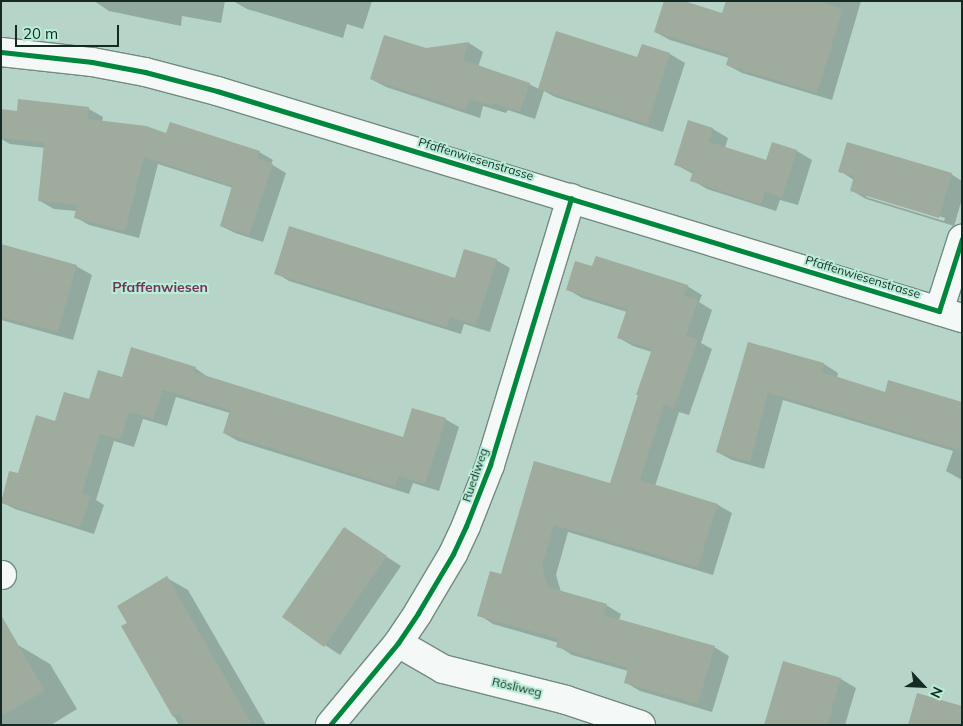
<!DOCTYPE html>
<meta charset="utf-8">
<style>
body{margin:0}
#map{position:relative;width:963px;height:726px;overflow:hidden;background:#b7d4c8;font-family:Mulish,sans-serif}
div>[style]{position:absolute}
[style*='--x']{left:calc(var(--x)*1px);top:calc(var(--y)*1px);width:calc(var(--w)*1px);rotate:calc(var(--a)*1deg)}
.shadow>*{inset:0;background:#0003}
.building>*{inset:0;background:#9eab9d}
.roads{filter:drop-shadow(1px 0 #738a81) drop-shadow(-1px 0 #738a81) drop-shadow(0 1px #738a81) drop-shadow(0 -1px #738a81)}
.street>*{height:28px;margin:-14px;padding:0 14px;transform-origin:14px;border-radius:14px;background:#f4f9f7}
.cycleway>*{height:5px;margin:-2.5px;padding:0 2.5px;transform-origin:2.5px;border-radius:2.5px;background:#00873e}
span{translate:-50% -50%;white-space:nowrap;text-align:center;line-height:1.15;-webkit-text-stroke:4px #b8edd7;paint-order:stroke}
.street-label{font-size:12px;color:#152a22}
.neighbourhood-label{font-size:14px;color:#733458;font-weight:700}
.frame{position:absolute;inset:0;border:2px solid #152a22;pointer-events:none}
.north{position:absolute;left:898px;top:661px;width:50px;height:50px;-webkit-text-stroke:4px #b8edd7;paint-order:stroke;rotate:115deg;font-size:14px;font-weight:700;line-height:20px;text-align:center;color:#152a22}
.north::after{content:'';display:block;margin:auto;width:18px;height:22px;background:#152a22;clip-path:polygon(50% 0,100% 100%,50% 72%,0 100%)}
.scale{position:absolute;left:15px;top:25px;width:104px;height:22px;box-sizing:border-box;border:2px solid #152a22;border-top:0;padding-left:6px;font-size:15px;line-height:18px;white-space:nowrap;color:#152a22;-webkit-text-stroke:4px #b8edd7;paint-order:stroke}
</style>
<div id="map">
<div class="shadow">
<i style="clip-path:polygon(94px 1px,225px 1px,221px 23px,182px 16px,181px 26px,109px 11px)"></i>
<i style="clip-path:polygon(233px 1px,372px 1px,363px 29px,347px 24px,343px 38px,247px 9px)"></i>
<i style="clip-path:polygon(727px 1px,861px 1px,832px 100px,742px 73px,727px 65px,729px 58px,670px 40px,655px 32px,723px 14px)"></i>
<i style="clip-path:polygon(469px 43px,483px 52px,478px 67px,529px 84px,539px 89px,638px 59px,670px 54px,685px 63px,663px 132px,555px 97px,544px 91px,535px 119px,508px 110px,506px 113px,483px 106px,480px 118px,386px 87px,371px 79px,426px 50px)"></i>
<i style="clip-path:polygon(89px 109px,103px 117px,102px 122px,259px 152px,273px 160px,271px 164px,286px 173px,263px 242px,235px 233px,221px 226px,233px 188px,158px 164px,139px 238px,89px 225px,75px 217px,77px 211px,54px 209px,40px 201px,45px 148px,10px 144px,1px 139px,1px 110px,18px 112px)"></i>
<i style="clip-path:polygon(689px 122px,713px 129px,728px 138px,725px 148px,767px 162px,773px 143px,797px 151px,812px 160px,798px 205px,780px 200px,776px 211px,707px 189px,692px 180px,693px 174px,675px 164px)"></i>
<i style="clip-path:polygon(evenodd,840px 171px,951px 174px,962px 181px,962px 199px,954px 226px,866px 199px,851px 190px,854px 180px,840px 171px,866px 194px,945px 218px,944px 221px,866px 197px,866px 194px)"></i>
<i style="clip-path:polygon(1px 247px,76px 266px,92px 275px,73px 340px,1px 320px)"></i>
<i style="clip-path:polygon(496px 260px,510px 268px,490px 332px,464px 324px,461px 334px,289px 281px,276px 273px,455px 279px)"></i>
<i style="clip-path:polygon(593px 268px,687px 286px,702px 295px,699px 302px,712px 310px,701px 343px,712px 349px,689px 415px,679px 412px,655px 486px,718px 505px,732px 513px,713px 575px,568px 532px,556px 575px,561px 592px,606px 605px,621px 614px,619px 620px,714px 647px,729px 656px,712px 712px,640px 691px,625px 682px,628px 671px,572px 655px,558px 646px,559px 643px,493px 624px,479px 615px,501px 575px,535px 463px,611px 485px,652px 352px,633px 346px,619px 338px,627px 312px,582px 298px,567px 289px)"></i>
<i style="clip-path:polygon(749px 344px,824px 364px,838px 373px,837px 378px,886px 393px,962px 404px,962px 480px,946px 471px,953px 451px,783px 400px,764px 469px,732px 460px,717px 452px)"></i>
<i style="clip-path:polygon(195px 368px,208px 377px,404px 439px,445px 419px,459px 427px,439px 491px,413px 483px,409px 494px,238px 441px,224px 433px,230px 413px,176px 397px,167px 426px,143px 419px,134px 447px,114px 441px,96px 500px,104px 505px,94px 534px,15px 509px,1px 502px,10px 472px,19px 475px,56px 422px,122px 379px)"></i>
<i style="clip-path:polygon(344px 529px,401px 566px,340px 655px,283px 617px)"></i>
<i style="clip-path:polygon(167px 578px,188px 590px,266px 725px,179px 725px,123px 626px,128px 623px)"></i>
<i style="clip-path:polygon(18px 645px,50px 664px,77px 709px,51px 725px,1px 725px,1px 655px)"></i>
<i style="clip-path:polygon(841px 679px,856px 688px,845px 725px,766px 725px)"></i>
</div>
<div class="building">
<i style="clip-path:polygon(664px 1px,684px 1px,722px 13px,726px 1px,819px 1px,843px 9px,817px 93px,726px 65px,729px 55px,654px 32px)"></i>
<i style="clip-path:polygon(556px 31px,637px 57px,642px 44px,670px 53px,648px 124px,538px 89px)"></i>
<i style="clip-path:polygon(384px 35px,426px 48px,469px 42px,463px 60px,530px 83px,520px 112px,493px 103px,492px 106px,469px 99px,465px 110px,370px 79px)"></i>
<i style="clip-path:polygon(18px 99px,89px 107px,88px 119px,146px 126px,166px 133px,170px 122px,260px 151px,257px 158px,273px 164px,249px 235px,220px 226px,232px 186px,144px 157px,125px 231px,74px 218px,77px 205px,38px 201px,44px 143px,1px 138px,1px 109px,17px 111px)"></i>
<i style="clip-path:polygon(688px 120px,713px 128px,709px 142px,766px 160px,772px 142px,797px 150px,782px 198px,765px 192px,761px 204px,690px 181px,693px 171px,674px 165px)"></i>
<i style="clip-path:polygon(847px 142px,952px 173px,939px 218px,850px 191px,854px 176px,838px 172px)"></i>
<i style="clip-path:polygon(289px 226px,455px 278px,464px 249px,497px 259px,476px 325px,450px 317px,447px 327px,274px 274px)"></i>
<i style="clip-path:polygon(1px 244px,77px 265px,58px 332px,1px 317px)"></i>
<i style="clip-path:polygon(596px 256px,688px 285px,684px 296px,698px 300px,686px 336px,698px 339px,674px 408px,664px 404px,640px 480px,718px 504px,698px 567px,554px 525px,542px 566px,548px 587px,607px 604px,604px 615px,715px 646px,698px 704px,624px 683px,628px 668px,556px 647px,558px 639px,477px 616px,490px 571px,501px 574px,534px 461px,610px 483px,638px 395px,636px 395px,652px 349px,617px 338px,627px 309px,566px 290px,575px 261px,592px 266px)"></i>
<i style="clip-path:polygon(748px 342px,824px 363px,822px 372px,885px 392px,888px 380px,962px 402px,962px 451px,768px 393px,750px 462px,716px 452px)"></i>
<i style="clip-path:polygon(131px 347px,196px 367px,194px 372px,403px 437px,412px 408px,446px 418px,425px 484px,399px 476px,395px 487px,223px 433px,230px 410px,163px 390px,153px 419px,129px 412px,121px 440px,100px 434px,82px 493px,91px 496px,80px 527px,1px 503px,9px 471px,18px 473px,36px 415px,55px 421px,64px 392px,89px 399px,98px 370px,122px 377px)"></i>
<i style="clip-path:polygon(344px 527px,387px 556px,324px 647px,282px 617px)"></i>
<i style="clip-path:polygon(167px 576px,213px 656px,252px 725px,186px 725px,179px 714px,173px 717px,121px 626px,127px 623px,117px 606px)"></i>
<i style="clip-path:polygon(1px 615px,45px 691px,1px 716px)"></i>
<i style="clip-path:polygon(783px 661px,841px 678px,827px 725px,764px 725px)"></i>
<i style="clip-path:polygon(917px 693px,962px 706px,962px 725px,908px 725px)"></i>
</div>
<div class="roads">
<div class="street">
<i style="--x:1;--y:52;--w:92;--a:6.3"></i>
<i style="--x:92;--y:62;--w:54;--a:10.7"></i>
<i style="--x:145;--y:72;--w:74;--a:14.8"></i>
<i style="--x:217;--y:91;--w:779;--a:16.95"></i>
<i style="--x:939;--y:311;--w:76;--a:-72.3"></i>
<i style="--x:1;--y:575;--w:1;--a:0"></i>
<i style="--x:398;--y:643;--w:52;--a:30"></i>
<i style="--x:443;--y:669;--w:127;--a:14.1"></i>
<i style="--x:566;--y:700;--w:79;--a:18.4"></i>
<i style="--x:330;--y:725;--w:107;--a:-50.3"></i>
<i style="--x:398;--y:643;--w:36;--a:-56"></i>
<i style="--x:418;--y:613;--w:69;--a:-59.3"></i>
<i style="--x:453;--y:554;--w:31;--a:-65"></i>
<i style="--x:466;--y:526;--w:66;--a:-68.5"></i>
<i style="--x:490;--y:465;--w:279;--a:-73.1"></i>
</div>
</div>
<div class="cycleway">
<i style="--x:1;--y:52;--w:92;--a:6.3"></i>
<i style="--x:92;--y:62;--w:54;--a:10.7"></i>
<i style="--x:145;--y:72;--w:74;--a:14.8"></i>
<i style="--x:217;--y:91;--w:755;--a:16.95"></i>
<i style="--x:939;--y:311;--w:76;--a:-72.3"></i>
<i style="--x:330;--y:725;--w:107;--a:-50.3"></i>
<i style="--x:398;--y:643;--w:36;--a:-56"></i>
<i style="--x:418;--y:613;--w:69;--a:-59.3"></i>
<i style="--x:453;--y:554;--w:31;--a:-65"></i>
<i style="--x:466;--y:526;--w:66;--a:-68.5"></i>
<i style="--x:490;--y:465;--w:279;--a:-73.1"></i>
</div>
<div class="street-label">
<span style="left:476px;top:159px;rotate:17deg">Pfaffenwiesenstrasse</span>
<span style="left:863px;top:277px;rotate:17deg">Pfaffenwiesenstrasse</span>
<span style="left:475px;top:475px;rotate:-71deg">Ruediweg</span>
<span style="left:517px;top:687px;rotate:13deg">Rösliweg</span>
</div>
<div class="neighbourhood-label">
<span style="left:160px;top:287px">Pfaffenwiesen</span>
</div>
<div class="frame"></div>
<div class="north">N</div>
<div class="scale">20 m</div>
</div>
